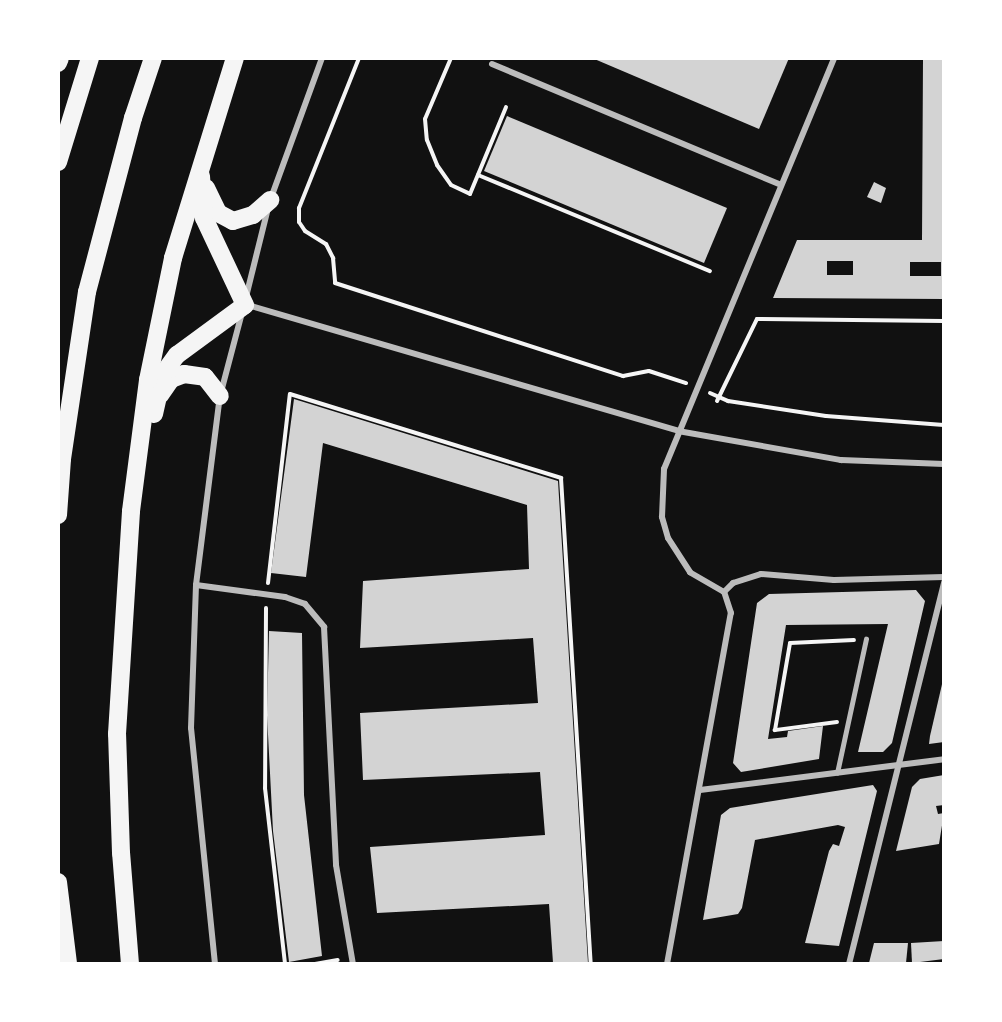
<!DOCTYPE html>
<style>
body{margin:0}
#map{position:relative;width:1002px;height:1022px;overflow:hidden;background:#111;font-family:Spectral,serif}
div>[style]{position:absolute}
[style*='--x']{left:calc(var(--x)*1px);top:calc(var(--y)*1px);width:calc(var(--w)*1px);rotate:calc(var(--a)*1deg)}
.building>*{inset:0;background:#d3d3d3}
.path>*{height:4px;margin:-2px;padding:0 2px;transform-origin:2px;border-radius:2px;background:#f5f5f5}
.service>*{height:4.5px;margin:-2.25px;padding:0 2.25px;transform-origin:2.25px;border-radius:2.25px;background:#bcbcbc}
.minor>*{height:6px;margin:-3px;padding:0 3px;transform-origin:3px;border-radius:3px;background:#bcbcbc}
.motorway>*{height:18px;margin:-9px;padding:0 9px;transform-origin:9px;border-radius:9px;background:#f5f5f5}
span{translate:-50% -50%;white-space:nowrap;text-align:center;line-height:1.15;-webkit-text-stroke:6px #fff;paint-order:stroke}
.frame{position:absolute;inset:0;border:60px solid #fff;pointer-events:none}
</style>
<div id="map">
<div class="building">
<i style="clip-path:polygon(592px 58px,789px 58px,759px 129px)"></i>
<i style="clip-path:polygon(evenodd,923px 58px,944px 58px,944px 299px,773px 298px,797px 240px,922px 240px,923px 58px,827px 261px,853px 261px,853px 275px,827px 275px,827px 261px,923px 58px,910px 262px,941px 262px,941px 276px,910px 276px,910px 262px)"></i>
<i style="clip-path:polygon(507px 116px,727px 208px,704px 263px,484px 171px)"></i>
<i style="clip-path:polygon(874px 182px,886px 188px,881px 203px,867px 197px)"></i>
<i style="clip-path:polygon(294px 399px,558px 481px,588px 963px,553px 963px,549px 904px,377px 913px,370px 847px,545px 835px,540px 772px,363px 780px,360px 713px,538px 703px,533px 638px,360px 648px,363px 581px,529px 569px,527px 505px,323px 443px,306px 577px,271px 573px)"></i>
<i style="clip-path:polygon(916px 590px,925px 601px,892px 743px,883px 752px,858px 752px,888px 624px,786px 625px,768px 739px,787px 737px,788px 731px,823px 726px,819px 759px,741px 772px,733px 763px,757px 603px,769px 594px)"></i>
<i style="clip-path:polygon(269px 631px,302px 633px,304px 795px,322px 956px,289px 962px,273px 831px,267px 715px)"></i>
<i style="clip-path:polygon(943px 680px,944px 742px,929px 744px,930px 736px)"></i>
<i style="clip-path:polygon(944px 775px,944px 805px,936px 806px,938px 814px,944px 813px,939px 844px,896px 851px,912px 787px,920px 779px)"></i>
<i style="clip-path:polygon(873px 785px,877px 791px,839px 946px,805px 943px,829px 851px,833px 844px,839px 846px,845px 827px,838px 825px,755px 840px,742px 908px,738px 914px,703px 920px,721px 815px,730px 808px)"></i>
<i style="clip-path:polygon(944px 941px,944px 959px,912px 963px,911px 943px)"></i>
<i style="clip-path:polygon(874px 943px,908px 943px,906px 963px,869px 963px)"></i>
</div>
<div class="path">
<i style="--x:359;--y:58;--w:162;--a:111.8"></i>
<i style="--x:299;--y:208;--w:14;--a:90"></i>
<i style="--x:299;--y:222;--w:11;--a:56"></i>
<i style="--x:305;--y:231;--w:25;--a:32"></i>
<i style="--x:326;--y:244;--w:16;--a:63"></i>
<i style="--x:333;--y:258;--w:25;--a:85"></i>
<i style="--x:335;--y:283;--w:303;--a:17.9"></i>
<i style="--x:623;--y:376;--w:26;--a:-11"></i>
<i style="--x:649;--y:371;--w:39;--a:18"></i>
<i style="--x:451;--y:58;--w:66;--a:113.1"></i>
<i style="--x:425;--y:119;--w:21;--a:85"></i>
<i style="--x:427;--y:140;--w:27;--a:68"></i>
<i style="--x:437;--y:165;--w:24;--a:55"></i>
<i style="--x:451;--y:185;--w:21;--a:25"></i>
<i style="--x:470;--y:194;--w:94;--a:-67.5"></i>
<i style="--x:478;--y:175;--w:251;--a:22.5"></i>
<i style="--x:710;--y:393;--w:20;--a:24"></i>
<i style="--x:728;--y:401;--w:99;--a:8.7"></i>
<i style="--x:826;--y:416;--w:118;--a:4.4"></i>
<i style="--x:717;--y:401;--w:91;--a:-64"></i>
<i style="--x:757;--y:319;--w:187;--a:0.6"></i>
<i style="--x:268;--y:583;--w:190;--a:-83.4"></i>
<i style="--x:290;--y:394;--w:284;--a:17.2"></i>
<i style="--x:561;--y:478;--w:487;--a:86.5"></i>
<i style="--x:266;--y:608;--w:180;--a:90.3"></i>
<i style="--x:265;--y:788;--w:177;--a:83.5"></i>
<i style="--x:837;--y:722;--w:63;--a:172.6"></i>
<i style="--x:775;--y:730;--w:88;--a:-80.2"></i>
<i style="--x:790;--y:643;--w:64;--a:-2.7"></i>
<i style="--x:315;--y:964;--w:23;--a:-10"></i>
</div>
<div class="service">
<i style="--x:837;--y:773;--w:137;--a:-77.8"></i>
</div>
<div class="minor">
<i style="--x:492;--y:64;--w:313;--a:22.7"></i>
<i style="--x:271;--y:198;--w:149;--a:-70"></i>
<i style="--x:246;--y:297;--w:92;--a:-76.1"></i>
<i style="--x:248;--y:305;--w:448;--a:16.3"></i>
<i style="--x:678;--y:431;--w:166;--a:10.1"></i>
<i style="--x:841;--y:460;--w:103;--a:2.2"></i>
<i style="--x:196;--y:585;--w:90;--a:7.7"></i>
<i style="--x:285;--y:597;--w:21;--a:19"></i>
<i style="--x:305;--y:604;--w:30;--a:50"></i>
<i style="--x:324;--y:627;--w:238;--a:87.1"></i>
<i style="--x:336;--y:865;--w:100;--a:80.3"></i>
<i style="--x:724;--y:592;--w:13;--a:-45"></i>
<i style="--x:733;--y:583;--w:29;--a:-18"></i>
<i style="--x:761;--y:574;--w:73;--a:4.7"></i>
<i style="--x:834;--y:580;--w:110;--a:-1.6"></i>
<i style="--x:700;--y:790;--w:246;--a:-7.2"></i>
<i style="--x:215;--y:964;--w:237;--a:-95.8"></i>
<i style="--x:191;--y:728;--w:143;--a:-88"></i>
<i style="--x:196;--y:585;--w:191;--a:-82.8"></i>
<i style="--x:220;--y:396;--w:86;--a:-75.2"></i>
<i style="--x:667;--y:964;--w:357;--a:-79.7"></i>
<i style="--x:731;--y:613;--w:22;--a:-108"></i>
<i style="--x:724;--y:592;--w:39;--a:-150"></i>
<i style="--x:690;--y:572;--w:40;--a:-122.9"></i>
<i style="--x:668;--y:538;--w:22;--a:-106"></i>
<i style="--x:662;--y:517;--w:48;--a:-87.6"></i>
<i style="--x:664;--y:469;--w:445;--a:-67.5"></i>
<i style="--x:849;--y:964;--w:394;--a:-76"></i>
</div>
<div class="motorway">
<i style="--x:58;--y:63;--w:5;--a:-68"></i>
<i style="--x:58;--y:162;--w:109;--a:-72.9"></i>
<i style="--x:206;--y:188;--w:28;--a:64"></i>
<i style="--x:218;--y:213;--w:17;--a:28"></i>
<i style="--x:233;--y:221;--w:21;--a:-17"></i>
<i style="--x:253;--y:215;--w:23;--a:-41"></i>
<i style="--x:160;--y:395;--w:19;--a:-55"></i>
<i style="--x:171;--y:379;--w:14;--a:-21"></i>
<i style="--x:184;--y:374;--w:21;--a:8"></i>
<i style="--x:205;--y:377;--w:24;--a:52"></i>
<i style="--x:154;--y:414;--w:41;--a:-77.3"></i>
<i style="--x:163;--y:374;--w:24;--a:-54"></i>
<i style="--x:177;--y:355;--w:84;--a:-36.3"></i>
<i style="--x:245;--y:305;--w:96;--a:-115.2"></i>
<i style="--x:204;--y:218;--w:42;--a:-94.1"></i>
<i style="--x:58;--y:515;--w:56;--a:-85.9"></i>
<i style="--x:62;--y:459;--w:169;--a:-81.5"></i>
<i style="--x:87;--y:292;--w:180;--a:-75.2"></i>
<i style="--x:133;--y:118;--w:63;--a:-71.6"></i>
<i style="--x:58;--y:882;--w:83;--a:83"></i>
<i style="--x:130;--y:964;--w:111;--a:-94.6"></i>
<i style="--x:121;--y:853;--w:119;--a:-91.9"></i>
<i style="--x:117;--y:734;--w:223;--a:-86.4"></i>
<i style="--x:131;--y:511;--w:132;--a:-82.6"></i>
<i style="--x:148;--y:380;--w:125;--a:-78.4"></i>
<i style="--x:173;--y:258;--w:209;--a:-72.8"></i>
</div>
<div class="frame"></div>
</div>
